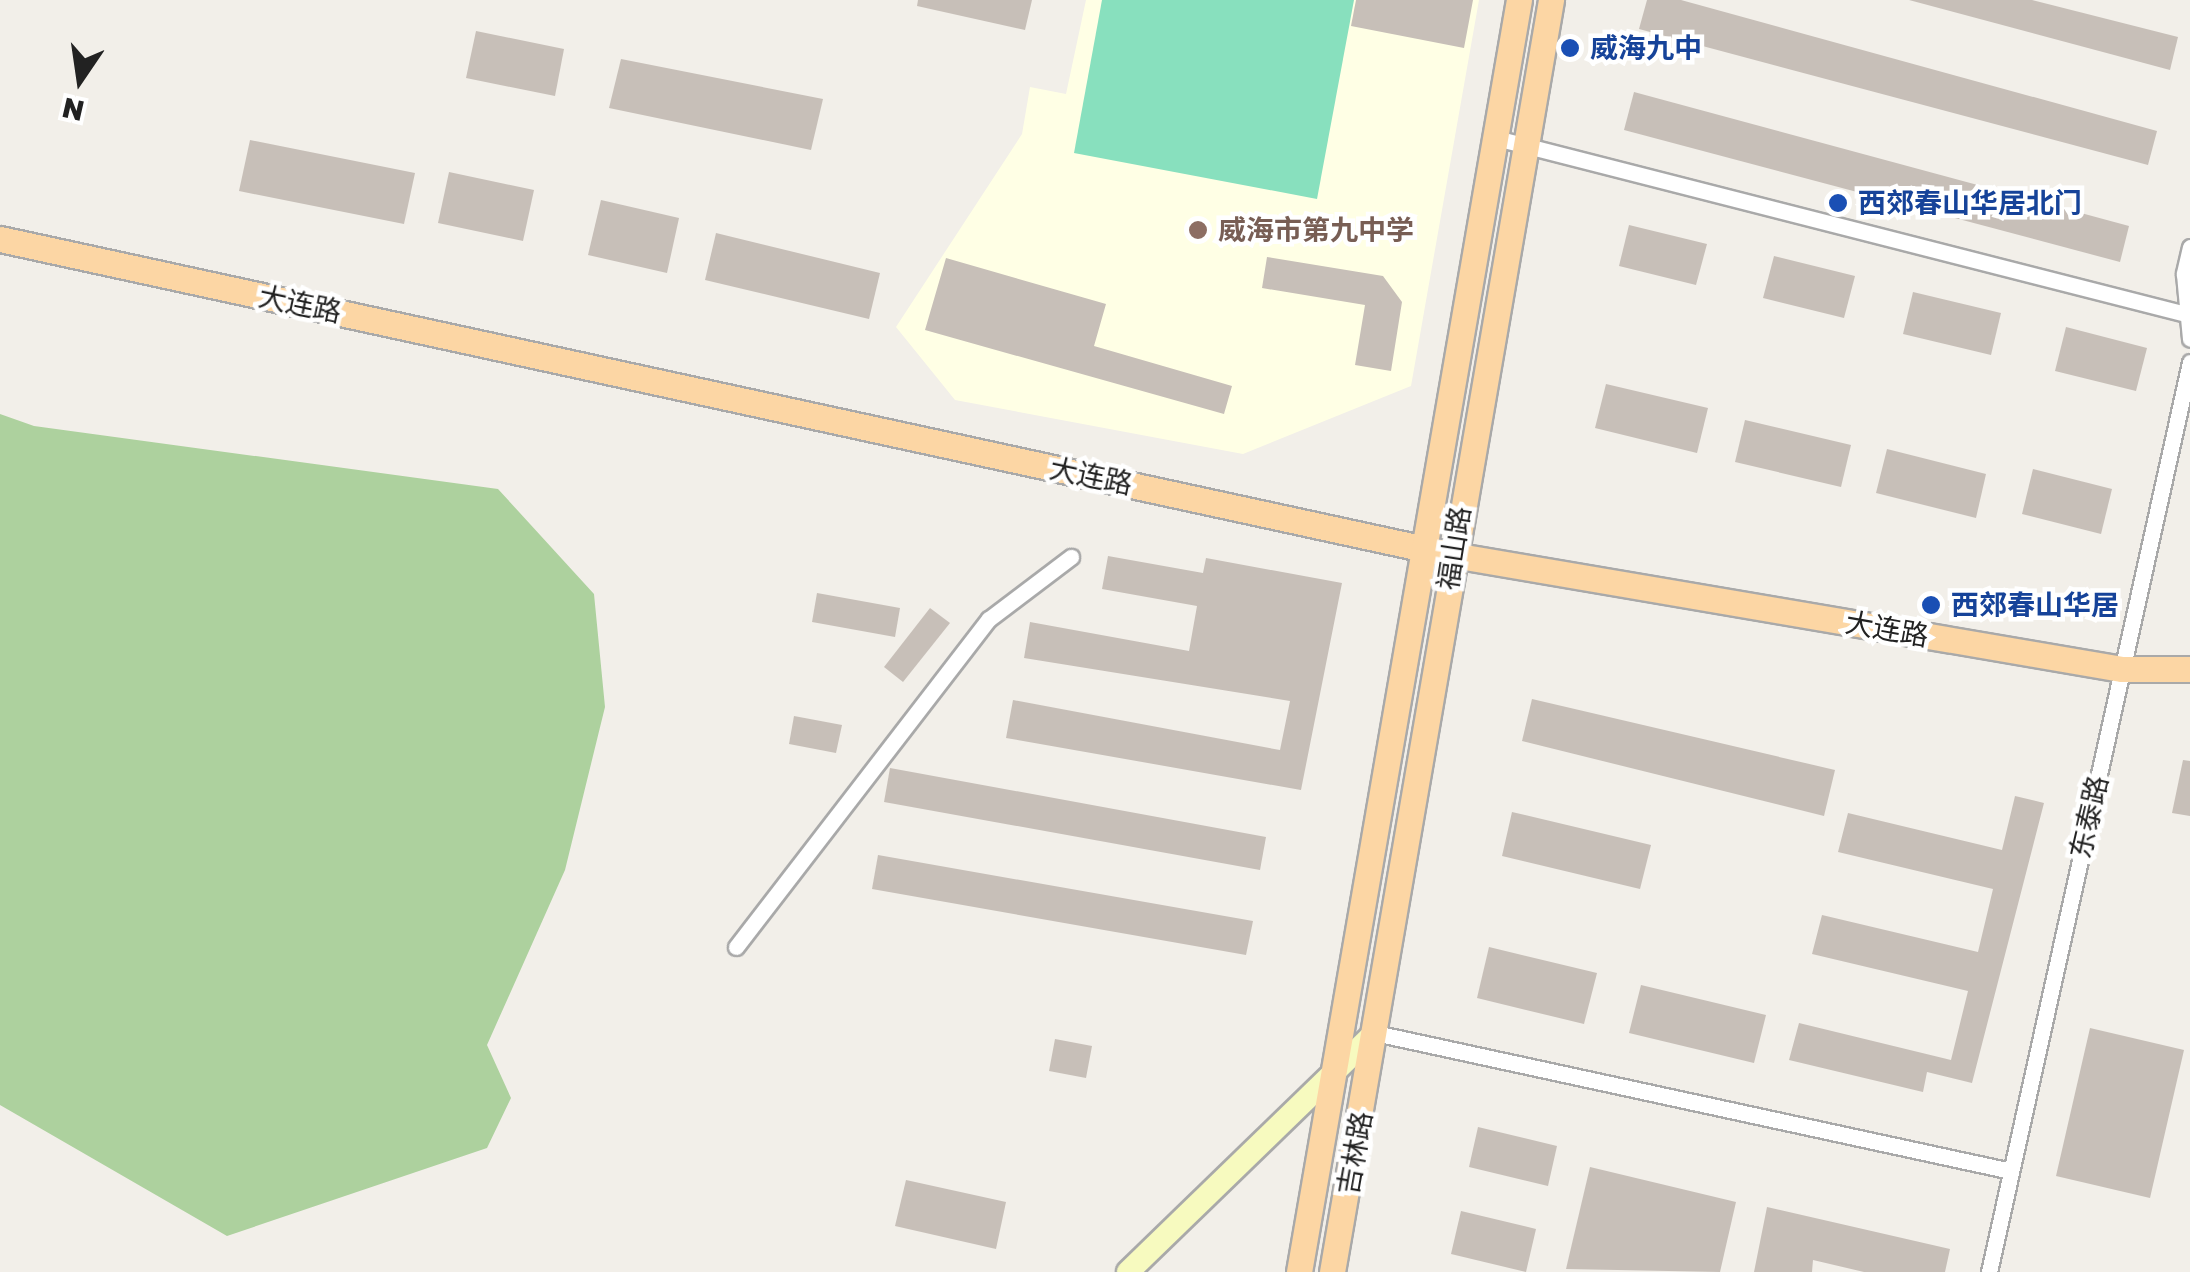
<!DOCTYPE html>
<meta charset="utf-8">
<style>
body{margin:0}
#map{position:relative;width:2190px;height:1272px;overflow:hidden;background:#f2efe9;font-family:"Golos Text","Noto Sans SC",sans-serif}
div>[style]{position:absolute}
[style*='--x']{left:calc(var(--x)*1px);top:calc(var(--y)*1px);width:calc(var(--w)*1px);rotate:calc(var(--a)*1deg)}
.education>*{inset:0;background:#ffffe5}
.forest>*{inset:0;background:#add19e}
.pitch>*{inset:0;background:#88e0be}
.building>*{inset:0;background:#c7bfb8}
.roads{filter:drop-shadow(2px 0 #a9a9a9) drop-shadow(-2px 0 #a9a9a9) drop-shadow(0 2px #a9a9a9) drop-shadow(0 -2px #a9a9a9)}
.minor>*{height:15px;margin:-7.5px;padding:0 7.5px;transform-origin:7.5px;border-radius:7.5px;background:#fff}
.secondary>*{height:22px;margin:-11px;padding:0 11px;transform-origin:11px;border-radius:11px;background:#f7fabf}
.primary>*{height:25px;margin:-12.5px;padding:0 12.5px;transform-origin:12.5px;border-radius:12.5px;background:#fcd6a4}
.dots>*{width:28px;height:28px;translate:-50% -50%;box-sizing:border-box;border:5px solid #fff;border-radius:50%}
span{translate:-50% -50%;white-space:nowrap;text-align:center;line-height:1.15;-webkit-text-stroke:9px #fff;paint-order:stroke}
.transit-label{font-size:28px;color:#164399;font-weight:700}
.left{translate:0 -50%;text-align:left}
.education-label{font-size:28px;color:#785e54;font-weight:700}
.street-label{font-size:28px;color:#222}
.north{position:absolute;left:30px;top:30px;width:100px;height:100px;-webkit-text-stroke:8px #fff;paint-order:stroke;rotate:193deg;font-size:28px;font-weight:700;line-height:40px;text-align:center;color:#222}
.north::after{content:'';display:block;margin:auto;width:35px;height:45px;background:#222;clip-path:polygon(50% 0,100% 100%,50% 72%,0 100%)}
</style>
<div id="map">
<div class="education">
<i style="clip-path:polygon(1086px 0,1479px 0,1411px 386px,1243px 454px,955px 400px,896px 327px,1022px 134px,1030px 87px,1066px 94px)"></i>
</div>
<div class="forest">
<i style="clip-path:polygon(0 414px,34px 426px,498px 489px,594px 594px,605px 707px,565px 870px,487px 1045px,511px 1098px,487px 1148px,227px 1236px,0 1105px)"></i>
</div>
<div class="pitch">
<i style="clip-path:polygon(1102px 0,1354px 0,1317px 199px,1074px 153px)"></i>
</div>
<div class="building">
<i style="clip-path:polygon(918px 0,1032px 0,1025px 30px,917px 6px)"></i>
<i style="clip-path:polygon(1356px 0,1473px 0,1464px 48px,1351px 26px)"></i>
<i style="clip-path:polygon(1647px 0,1681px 0,2157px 131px,2148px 165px,1639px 29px)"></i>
<i style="clip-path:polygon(1909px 0,2032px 0,2178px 37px,2170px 70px)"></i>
<i style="clip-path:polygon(476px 31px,564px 49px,555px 96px,466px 78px)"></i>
<i style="clip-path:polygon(621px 59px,823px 99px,811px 150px,609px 108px)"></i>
<i style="clip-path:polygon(1634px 92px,2129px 226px,2120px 262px,1624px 130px)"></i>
<i style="clip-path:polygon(250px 140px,415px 173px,404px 224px,239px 191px)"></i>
<i style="clip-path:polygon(449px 172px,534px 190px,523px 241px,438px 223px)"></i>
<i style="clip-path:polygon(601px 200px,679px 218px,667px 273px,588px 255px)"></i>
<i style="clip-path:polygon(1629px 225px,1707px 244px,1696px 285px,1619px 266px)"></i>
<i style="clip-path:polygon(716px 233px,880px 273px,869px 319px,705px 280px)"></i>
<i style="clip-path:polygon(1774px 256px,1855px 276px,1844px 318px,1763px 298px)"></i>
<i style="clip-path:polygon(1267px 257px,1383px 276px,1402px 302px,1391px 371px,1355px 365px,1365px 305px,1262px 288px)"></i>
<i style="clip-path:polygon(946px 258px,1106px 304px,1094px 346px,1232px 386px,1224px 414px,925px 330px)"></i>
<i style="clip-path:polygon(1913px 292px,2001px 313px,1991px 355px,1903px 334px)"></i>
<i style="clip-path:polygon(2066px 327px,2147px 348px,2136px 391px,2055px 371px)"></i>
<i style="clip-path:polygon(1606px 384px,1708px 408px,1697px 453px,1595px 428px)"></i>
<i style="clip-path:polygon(1745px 420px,1851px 445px,1841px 487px,1735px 462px)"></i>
<i style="clip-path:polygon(1887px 449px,1986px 474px,1976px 518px,1876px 493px)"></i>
<i style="clip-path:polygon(2033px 469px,2112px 489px,2101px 534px,2022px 514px)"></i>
<i style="clip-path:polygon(1108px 556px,1203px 573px,1206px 558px,1342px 583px,1301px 790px,1006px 738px,1013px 700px,1280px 750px,1290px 701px,1024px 658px,1030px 622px,1189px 651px,1197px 606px,1102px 589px)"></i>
<i style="clip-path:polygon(817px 593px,900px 608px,895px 637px,812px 622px)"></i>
<i style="clip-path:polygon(930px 608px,950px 623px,903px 682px,884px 667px)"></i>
<i style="clip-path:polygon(1532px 699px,1835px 770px,1824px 816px,1522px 741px)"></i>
<i style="clip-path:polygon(794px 716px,842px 725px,836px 753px,789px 744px)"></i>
<i style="clip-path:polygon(2183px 760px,2190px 761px,2190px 816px,2172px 813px)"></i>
<i style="clip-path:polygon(890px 768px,1266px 837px,1260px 870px,884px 802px)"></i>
<i style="clip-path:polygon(2015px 796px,2044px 803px,1972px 1083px,1927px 1072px,1923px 1092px,1789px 1060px,1799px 1023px,1951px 1060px,1968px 991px,1812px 954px,1822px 915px,1978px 952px,1993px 889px,1838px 852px,1848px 813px,2002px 850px)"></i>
<i style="clip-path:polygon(1512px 812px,1651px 845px,1640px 889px,1502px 856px)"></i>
<i style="clip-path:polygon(878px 855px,1253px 921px,1246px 955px,872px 889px)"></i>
<i style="clip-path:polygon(1489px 947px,1597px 973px,1584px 1024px,1477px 998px)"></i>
<i style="clip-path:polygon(1641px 985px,1766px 1015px,1754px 1063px,1629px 1033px)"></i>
<i style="clip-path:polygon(2090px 1028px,2184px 1050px,2150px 1198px,2056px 1176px)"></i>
<i style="clip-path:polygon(1055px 1039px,1092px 1046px,1086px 1078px,1049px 1071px)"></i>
<i style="clip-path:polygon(1478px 1127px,1557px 1146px,1548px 1186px,1469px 1167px)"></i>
<i style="clip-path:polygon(1590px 1167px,1736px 1202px,1720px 1272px,1566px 1269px)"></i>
<i style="clip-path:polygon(906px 1180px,1006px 1202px,996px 1249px,895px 1226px)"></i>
<i style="clip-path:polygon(1767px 1207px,1950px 1249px,1945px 1272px,1864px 1272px,1813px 1260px,1812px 1272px,1754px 1272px)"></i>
<i style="clip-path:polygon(1461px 1211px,1536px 1229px,1526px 1272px,1451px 1254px)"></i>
</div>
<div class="roads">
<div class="minor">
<i style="--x:1492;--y:137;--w:716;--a:14.31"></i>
<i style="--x:2190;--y:247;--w:28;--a:103"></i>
<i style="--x:2184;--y:274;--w:65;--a:84.7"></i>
<i style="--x:736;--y:947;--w:414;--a:-52.4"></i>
<i style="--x:989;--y:619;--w:103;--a:-37.1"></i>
<i style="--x:1375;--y:1033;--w:651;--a:12.24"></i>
<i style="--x:1989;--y:1272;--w:932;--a:-77.54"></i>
</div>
<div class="secondary">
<i style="--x:1128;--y:1272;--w:344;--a:-44.1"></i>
</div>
<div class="primary">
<i style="--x:0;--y:239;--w:1487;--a:12.27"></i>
<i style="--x:1453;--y:555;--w:679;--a:9.67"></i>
<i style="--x:2122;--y:669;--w:68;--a:0"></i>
<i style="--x:1299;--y:1272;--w:1291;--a:-80.19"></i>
<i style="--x:1332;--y:1272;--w:1291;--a:-80.23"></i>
</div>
</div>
<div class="dots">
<i style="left:1570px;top:48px;background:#1a4fb4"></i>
<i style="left:1838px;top:203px;background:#1a4fb4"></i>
<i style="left:1198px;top:230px;background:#8d6e63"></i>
<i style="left:1931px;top:605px;background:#1a4fb4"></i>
</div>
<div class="transit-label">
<span class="left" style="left:1590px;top:48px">威海九中</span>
<span class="left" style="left:1858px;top:203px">西郊春山华居北门</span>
<span class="left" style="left:1951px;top:605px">西郊春山华居</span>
</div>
<div class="education-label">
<span class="left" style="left:1218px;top:230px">威海市第九中学</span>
</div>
<div class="street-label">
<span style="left:300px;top:304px;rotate:12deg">大连路</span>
<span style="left:1091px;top:476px;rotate:12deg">大连路</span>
<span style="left:1454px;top:548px;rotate:-81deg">福山路</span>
<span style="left:1887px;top:629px;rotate:10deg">大连路</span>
<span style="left:2089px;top:817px;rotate:-77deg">东泰路</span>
<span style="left:1355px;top:1153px;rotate:-80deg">吉林路</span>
</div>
<div class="north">N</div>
</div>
